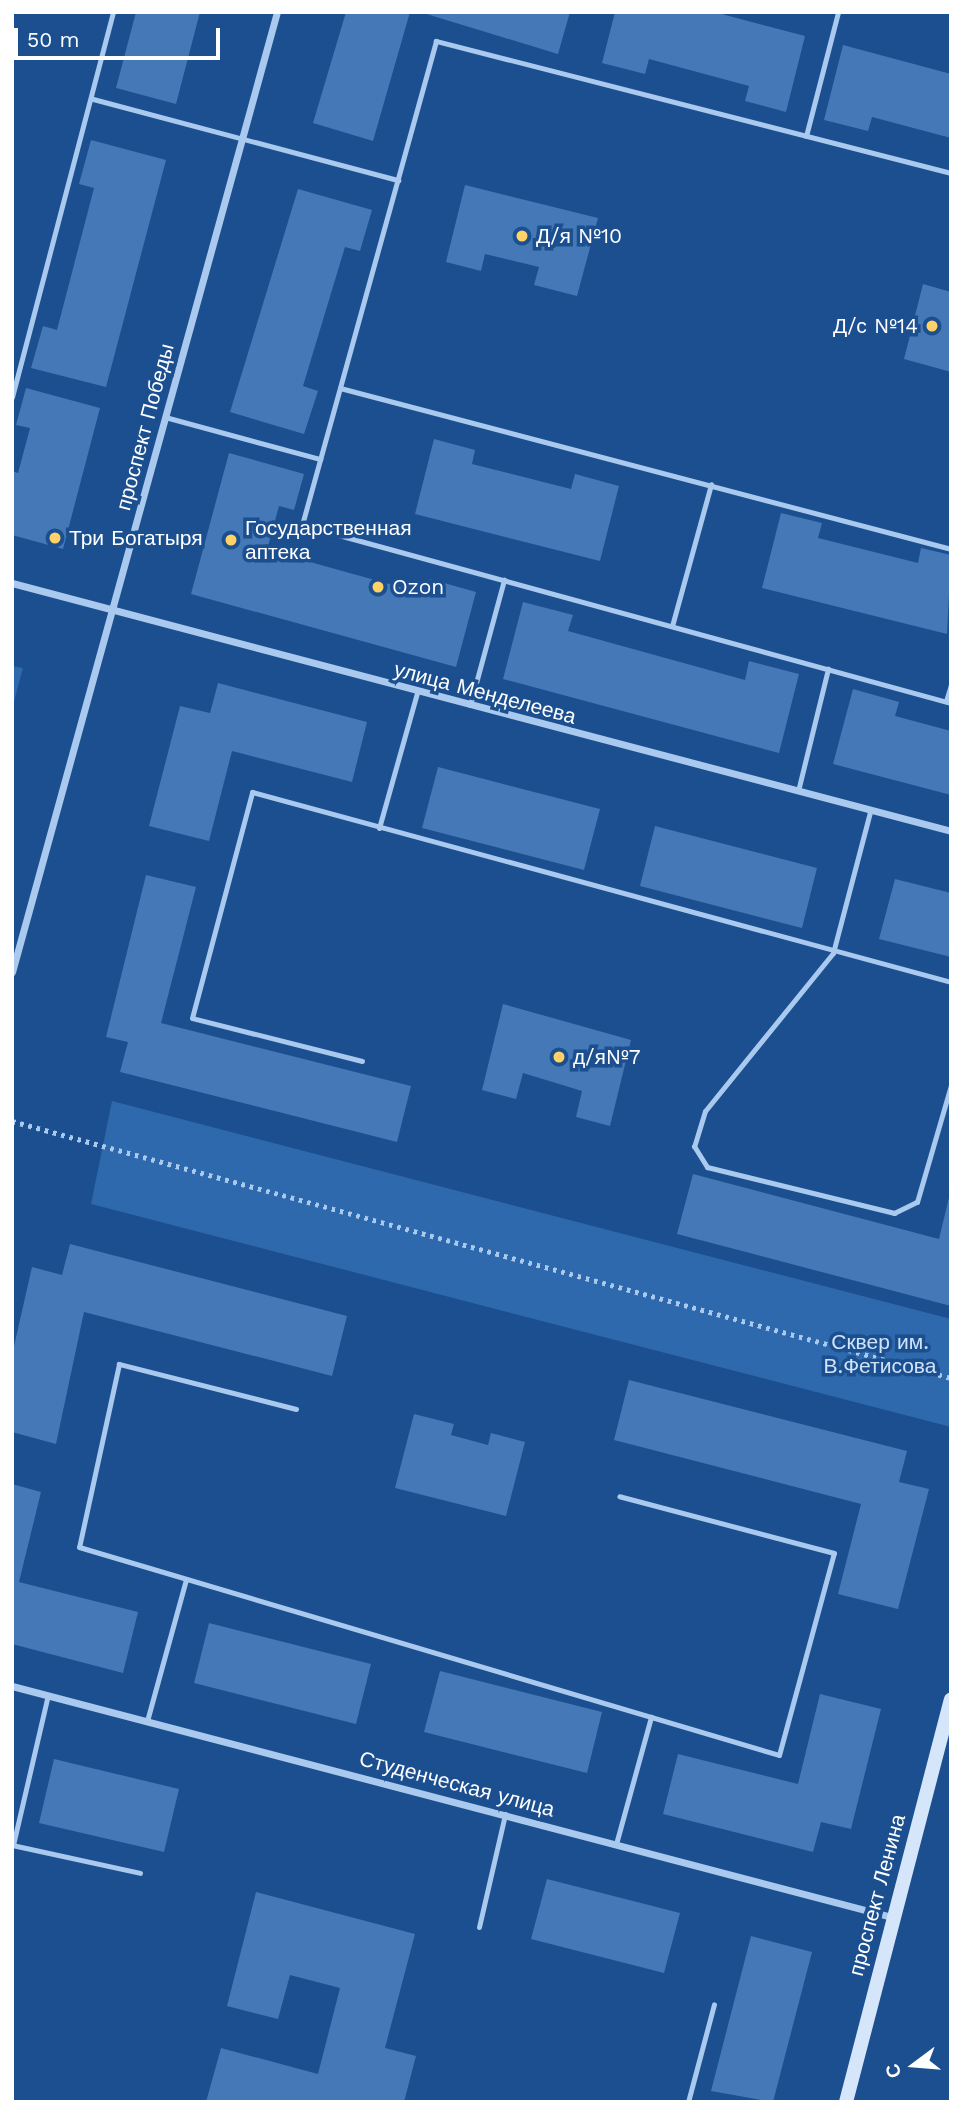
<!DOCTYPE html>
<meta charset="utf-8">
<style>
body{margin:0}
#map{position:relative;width:963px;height:2114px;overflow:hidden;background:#1b4f8f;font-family:"Work Sans",sans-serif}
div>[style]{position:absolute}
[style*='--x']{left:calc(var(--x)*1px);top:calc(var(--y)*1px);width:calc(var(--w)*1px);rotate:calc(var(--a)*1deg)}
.green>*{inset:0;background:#2e69ad}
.building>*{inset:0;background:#4478b7}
.path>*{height:4.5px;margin-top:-2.25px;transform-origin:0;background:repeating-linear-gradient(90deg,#a9c9ee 0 3.5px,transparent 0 8.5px)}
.lane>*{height:5px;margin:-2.5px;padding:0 2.5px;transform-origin:2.5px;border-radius:2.5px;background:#a9c9ee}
.street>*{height:7px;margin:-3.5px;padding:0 3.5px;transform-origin:3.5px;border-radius:3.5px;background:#a9c9ee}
.secondary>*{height:14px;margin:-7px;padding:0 7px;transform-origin:7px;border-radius:7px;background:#d6e6fa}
.dots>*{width:19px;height:19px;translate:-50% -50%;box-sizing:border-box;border:4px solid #1b4f8f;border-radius:50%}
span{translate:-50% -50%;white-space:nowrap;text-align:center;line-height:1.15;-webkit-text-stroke:7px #1b4f8f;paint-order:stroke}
.poi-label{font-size:21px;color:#fff}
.left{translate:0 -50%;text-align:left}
.right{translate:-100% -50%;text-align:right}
.street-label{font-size:21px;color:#fff}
.park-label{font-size:21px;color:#cfe3fa}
.frame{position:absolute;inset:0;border:14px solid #fff;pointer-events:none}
.north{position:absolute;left:879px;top:2030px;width:70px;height:70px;-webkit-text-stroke:5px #1b4f8f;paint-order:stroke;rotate:254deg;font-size:19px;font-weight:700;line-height:28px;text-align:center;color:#fff}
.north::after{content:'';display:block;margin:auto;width:24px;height:32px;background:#fff;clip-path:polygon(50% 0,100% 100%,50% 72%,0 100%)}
.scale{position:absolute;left:14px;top:28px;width:206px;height:32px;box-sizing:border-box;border:4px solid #fff;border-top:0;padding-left:9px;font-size:21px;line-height:24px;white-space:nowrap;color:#fff;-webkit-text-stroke:5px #1b4f8f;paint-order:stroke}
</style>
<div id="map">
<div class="green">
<i style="clip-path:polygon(12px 666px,23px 668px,12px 709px)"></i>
<i style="clip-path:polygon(112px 1101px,951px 1319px,951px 1427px,91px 1204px)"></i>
</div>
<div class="building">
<i style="clip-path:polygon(136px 12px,200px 12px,176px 104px,116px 88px)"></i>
<i style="clip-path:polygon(346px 12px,410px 12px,373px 141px,313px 123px)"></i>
<i style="clip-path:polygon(420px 12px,570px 12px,558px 54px)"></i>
<i style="clip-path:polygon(615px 12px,714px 12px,805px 36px,786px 112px,745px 101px,749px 86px,649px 59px,645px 74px,602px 63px)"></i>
<i style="clip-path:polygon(843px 45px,951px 74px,951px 138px,872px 117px,868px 131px,824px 120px)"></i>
<i style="clip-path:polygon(91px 140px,166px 160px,106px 387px,31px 368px,43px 326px,57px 330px,94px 188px,79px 184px)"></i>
<i style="clip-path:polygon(465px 185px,598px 218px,577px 296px,534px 285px,539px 267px,485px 254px,481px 271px,446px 262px)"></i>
<i style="clip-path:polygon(298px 189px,372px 210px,360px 251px,345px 247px,303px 386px,318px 391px,304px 434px,230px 412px)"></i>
<i style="clip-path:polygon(923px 284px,951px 292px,951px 372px,904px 359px)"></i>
<i style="clip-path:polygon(26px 388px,100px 408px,63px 549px,12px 535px,12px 471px,18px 473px,30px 428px,16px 425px)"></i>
<i style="clip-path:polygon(434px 439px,475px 450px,472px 464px,571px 489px,575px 474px,619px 486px,600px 561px,415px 514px)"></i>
<i style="clip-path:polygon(229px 453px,304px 474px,294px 510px,279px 506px,267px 550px,425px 594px,430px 579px,476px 592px,456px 667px,191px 594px)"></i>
<i style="clip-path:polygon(781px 513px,822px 523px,818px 538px,918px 563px,921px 548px,951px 555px,947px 634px,762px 588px)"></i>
<i style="clip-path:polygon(523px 602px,573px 615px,568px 631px,745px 680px,749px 661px,799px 674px,779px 753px,503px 679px)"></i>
<i style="clip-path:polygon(218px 683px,367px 722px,352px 782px,232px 751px,209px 841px,149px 826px,180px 706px,210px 713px)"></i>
<i style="clip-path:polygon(853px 689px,899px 702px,895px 716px,951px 731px,951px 795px,833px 764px)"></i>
<i style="clip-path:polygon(438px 767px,600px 809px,584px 870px,422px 828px)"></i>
<i style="clip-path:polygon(655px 826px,817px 868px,802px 928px,640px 886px)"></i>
<i style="clip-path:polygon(146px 875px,196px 887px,161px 1023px,411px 1086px,397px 1142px,120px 1072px,128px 1042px,106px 1037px)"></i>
<i style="clip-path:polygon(895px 879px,951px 893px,951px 957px,879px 939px)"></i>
<i style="clip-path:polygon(503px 1004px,631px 1040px,610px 1126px,576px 1117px,582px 1091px,523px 1073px,516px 1099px,482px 1090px)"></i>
<i style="clip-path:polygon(693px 1174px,939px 1239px,951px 1189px,951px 1306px,677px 1234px)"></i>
<i style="clip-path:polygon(70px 1244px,347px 1316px,332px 1376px,84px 1312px,56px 1444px,12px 1432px,12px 1355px,32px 1267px,62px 1275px)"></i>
<i style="clip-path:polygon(629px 1380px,907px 1451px,899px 1482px,929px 1489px,898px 1609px,838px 1594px,861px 1504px,614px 1440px)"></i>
<i style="clip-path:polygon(414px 1414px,454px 1424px,451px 1435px,488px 1445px,491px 1433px,525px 1442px,506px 1516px,395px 1488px)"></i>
<i style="clip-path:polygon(12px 1484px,41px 1492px,19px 1582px,138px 1612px,123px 1673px,12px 1644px)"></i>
<i style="clip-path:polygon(209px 1623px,371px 1664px,356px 1724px,194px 1683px)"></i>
<i style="clip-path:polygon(440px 1671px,602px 1712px,587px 1773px,424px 1732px)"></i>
<i style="clip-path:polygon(820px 1694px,881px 1709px,851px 1829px,821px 1822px,813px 1852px,663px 1814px,678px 1754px,798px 1784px)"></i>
<i style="clip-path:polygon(54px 1759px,179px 1789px,164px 1852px,39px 1823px)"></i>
<i style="clip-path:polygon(547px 1879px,680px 1913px,664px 1973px,531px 1939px)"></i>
<i style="clip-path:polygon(256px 1892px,415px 1934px,385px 2048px,416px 2056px,404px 2102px,206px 2102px,221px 2048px,318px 2074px,340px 1988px,290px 1975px,278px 2019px,227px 2006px)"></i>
<i style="clip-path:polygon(751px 1936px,812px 1952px,773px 2102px,711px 2091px)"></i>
</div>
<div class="path">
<i style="--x:12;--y:1121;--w:974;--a:15.31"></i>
</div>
<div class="lane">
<i style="--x:93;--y:99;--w:316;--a:14.9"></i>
<i style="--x:806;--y:136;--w:128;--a:-75.5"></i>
<i style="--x:951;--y:173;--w:532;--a:-165.62"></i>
<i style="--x:436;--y:41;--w:502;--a:105.48"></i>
<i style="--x:302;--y:525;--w:673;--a:15.34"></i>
<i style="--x:340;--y:388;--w:632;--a:14.76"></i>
<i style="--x:12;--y:397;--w:398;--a:-75.3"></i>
<i style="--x:165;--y:417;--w:161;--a:15.2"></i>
<i style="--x:672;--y:626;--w:147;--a:-74.6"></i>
<i style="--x:946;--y:701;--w:17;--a:-73"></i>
<i style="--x:470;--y:705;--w:130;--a:-74.8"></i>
<i style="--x:798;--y:791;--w:126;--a:-76.2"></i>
<i style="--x:870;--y:812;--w:146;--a:104.7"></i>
<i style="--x:833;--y:953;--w:203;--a:129"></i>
<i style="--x:705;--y:1111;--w:37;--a:107"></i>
<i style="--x:694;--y:1146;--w:25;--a:58"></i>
<i style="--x:707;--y:1167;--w:193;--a:13.8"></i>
<i style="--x:894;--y:1213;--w:25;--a:-26"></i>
<i style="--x:917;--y:1202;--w:122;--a:-73.8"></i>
<i style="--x:379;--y:828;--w:140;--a:-74.3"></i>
<i style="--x:362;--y:1061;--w:175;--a:-165.8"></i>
<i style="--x:192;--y:1018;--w:234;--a:-75.1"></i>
<i style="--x:252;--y:792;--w:724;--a:15.21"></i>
<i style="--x:296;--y:1409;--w:183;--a:-165.7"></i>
<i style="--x:119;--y:1364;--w:187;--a:102.3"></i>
<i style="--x:79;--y:1547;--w:730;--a:16.55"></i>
<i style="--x:779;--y:1755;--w:209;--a:-74.8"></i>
<i style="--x:834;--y:1553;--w:222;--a:-165.2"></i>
<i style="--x:147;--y:1721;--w:147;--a:-74.6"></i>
<i style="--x:616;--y:1844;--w:132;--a:-74.6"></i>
<i style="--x:12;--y:1845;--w:131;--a:12.3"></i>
<i style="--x:13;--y:1845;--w:154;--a:-76.9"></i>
<i style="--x:479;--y:1927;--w:116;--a:-77"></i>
<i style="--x:688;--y:2102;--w:101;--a:-75.1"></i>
</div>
<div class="street">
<i style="--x:12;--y:583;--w:971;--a:14.79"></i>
<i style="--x:12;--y:972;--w:996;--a:-74.57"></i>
<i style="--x:12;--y:1686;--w:910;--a:14.71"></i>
</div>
<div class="secondary">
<i style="--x:846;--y:2102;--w:416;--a:-75.4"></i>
</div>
<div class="dots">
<i style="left:522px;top:236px;background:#ffd166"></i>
<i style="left:932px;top:326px;background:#ffd166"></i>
<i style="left:55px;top:538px;background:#ffd166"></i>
<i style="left:231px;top:540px;background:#ffd166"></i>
<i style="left:378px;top:587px;background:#ffd166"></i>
<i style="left:559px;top:1057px;background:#ffd166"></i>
</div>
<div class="poi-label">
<span class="left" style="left:536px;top:236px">Д/я №10</span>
<span class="right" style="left:918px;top:326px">Д/с №14</span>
<span class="left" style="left:245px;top:540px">Государственная<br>аптека</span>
<span class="left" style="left:69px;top:538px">Три Богатыря</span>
<span class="left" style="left:392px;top:587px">Ozon</span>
<span class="left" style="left:573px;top:1057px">д/я№7</span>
</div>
<div class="street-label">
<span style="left:145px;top:427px;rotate:-75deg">проспект Победы</span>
<span style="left:485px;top:693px;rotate:15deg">улица Менделеева</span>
<span style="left:457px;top:1784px;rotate:15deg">Студенческая улица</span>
<span style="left:877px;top:1895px;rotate:-75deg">проспект Ленина</span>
</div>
<div class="park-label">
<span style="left:880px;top:1354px">Сквер им.<br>В.Фетисова</span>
</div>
<div class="frame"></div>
<div class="north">С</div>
<div class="scale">50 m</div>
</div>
